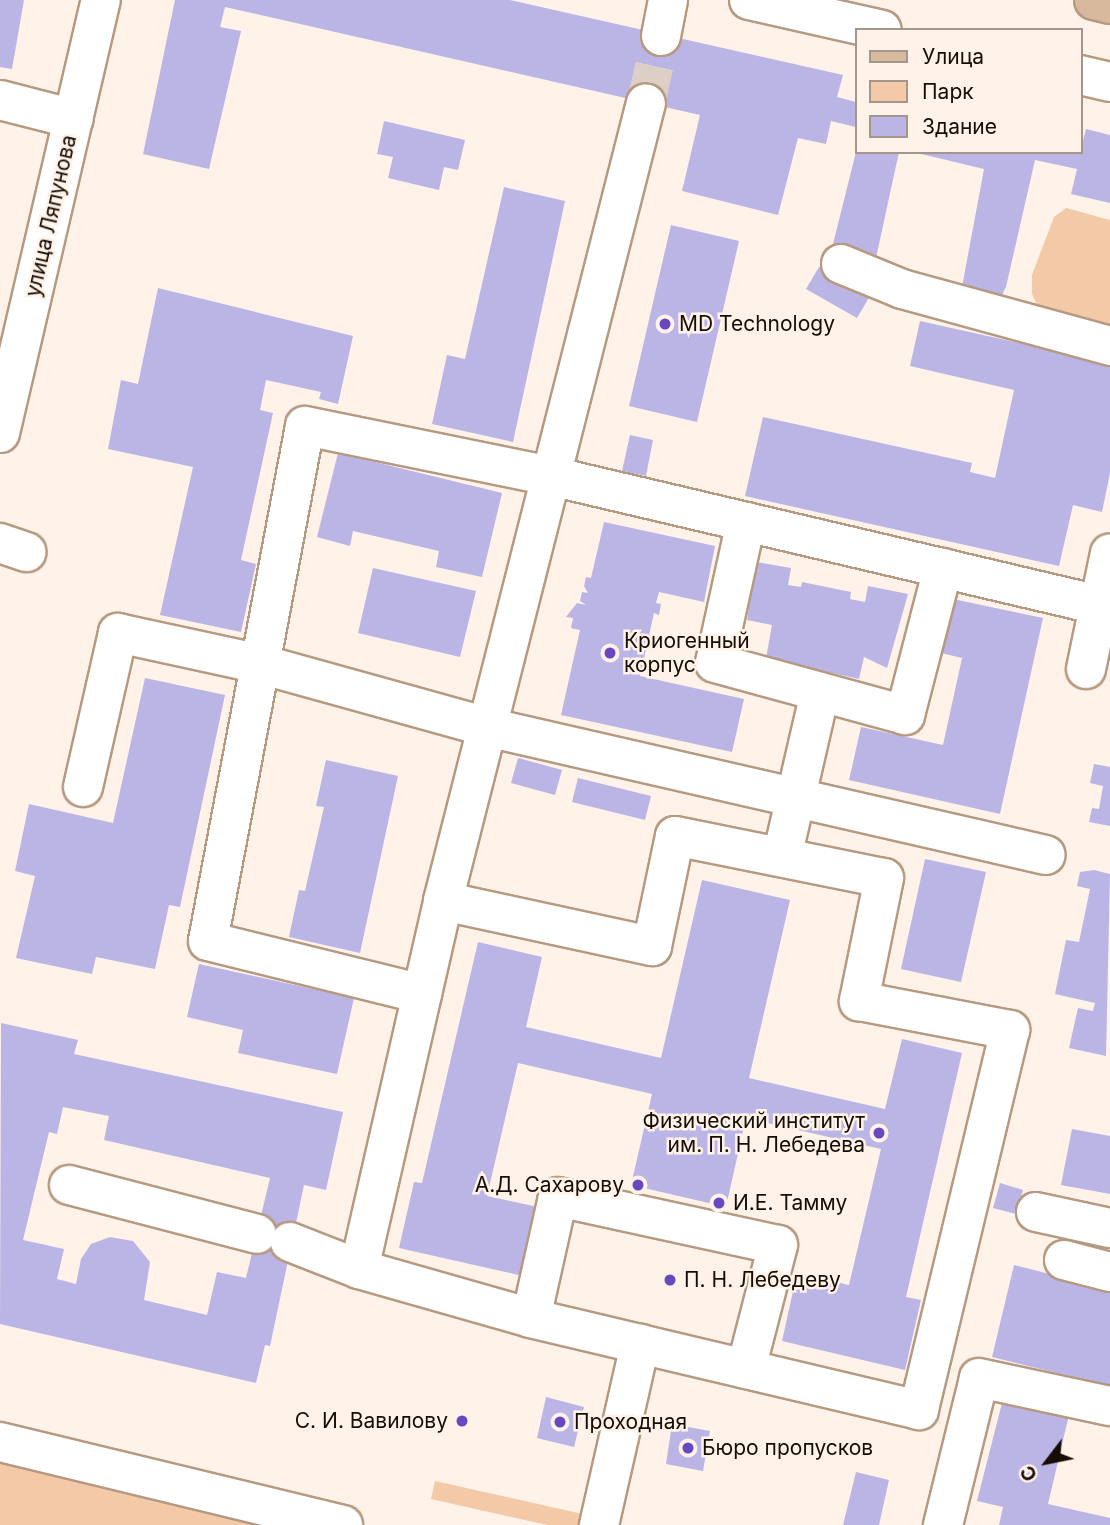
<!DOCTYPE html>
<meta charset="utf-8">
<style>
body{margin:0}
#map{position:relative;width:1110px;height:1525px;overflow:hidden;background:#fff2e8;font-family:Inter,sans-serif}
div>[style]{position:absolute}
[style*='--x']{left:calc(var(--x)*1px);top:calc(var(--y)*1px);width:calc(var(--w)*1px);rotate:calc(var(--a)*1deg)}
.green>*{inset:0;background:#f3c9a8}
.building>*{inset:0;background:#bbb5e6}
.minor-tunnel>*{height:38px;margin-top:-19px;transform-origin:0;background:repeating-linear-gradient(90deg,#dcd0c6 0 38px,transparent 0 57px)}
.roads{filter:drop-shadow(2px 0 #b69981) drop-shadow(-2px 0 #b69981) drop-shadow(0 2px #b69981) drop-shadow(0 -2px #b69981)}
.minor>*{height:38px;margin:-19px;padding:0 19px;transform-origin:19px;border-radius:19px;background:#fff}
.major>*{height:38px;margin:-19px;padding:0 19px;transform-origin:19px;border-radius:19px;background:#d9b99d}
.dots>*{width:19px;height:19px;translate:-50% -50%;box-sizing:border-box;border:4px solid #fff2e8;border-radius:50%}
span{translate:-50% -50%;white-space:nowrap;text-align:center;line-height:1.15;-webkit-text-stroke:5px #fff2e8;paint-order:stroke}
.street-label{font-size:21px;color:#170d05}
.poi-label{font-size:21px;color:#170d05}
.left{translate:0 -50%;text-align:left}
.right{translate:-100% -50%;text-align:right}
.legend{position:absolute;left:855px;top:28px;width:228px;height:126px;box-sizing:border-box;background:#fff2e8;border:2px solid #a2968d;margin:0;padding:9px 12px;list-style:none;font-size:21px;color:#170d05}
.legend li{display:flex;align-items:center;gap:14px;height:35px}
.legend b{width:35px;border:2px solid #a2968d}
.north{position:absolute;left:1012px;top:1427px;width:70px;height:70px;-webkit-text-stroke:5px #fff2e8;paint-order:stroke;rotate:238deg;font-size:19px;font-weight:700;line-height:28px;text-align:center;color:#170d05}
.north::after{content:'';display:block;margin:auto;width:24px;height:32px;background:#170d05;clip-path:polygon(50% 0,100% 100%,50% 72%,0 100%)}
</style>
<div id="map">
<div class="green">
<i style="clip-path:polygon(1066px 208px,1110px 220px,1110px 327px,1038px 307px,1032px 294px,1032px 275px,1054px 217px)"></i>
<i style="clip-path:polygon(0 1452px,318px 1525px,0 1525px)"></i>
<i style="clip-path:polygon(435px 1481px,587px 1515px,585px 1525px,547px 1525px,431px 1499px)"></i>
</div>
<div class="building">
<i style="clip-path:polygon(0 0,24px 0,12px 69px,0 67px)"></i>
<i style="clip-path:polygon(175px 0,510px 0,843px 75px,837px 97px,856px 102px,856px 127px,831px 121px,826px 144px,798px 138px,778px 215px,682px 191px,700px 115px,225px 7px,220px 27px,241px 31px,209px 169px,143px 154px)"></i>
<i style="clip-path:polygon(384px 121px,465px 140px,458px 170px,444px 167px,439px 190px,388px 178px,393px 157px,377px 154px)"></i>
<i style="clip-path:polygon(1086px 129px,1110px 135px,1110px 203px,1071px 194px,1077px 169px,1035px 160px,1006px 287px,1002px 295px,962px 287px,984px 169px,913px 152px,1080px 152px)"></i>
<i style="clip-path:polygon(856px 152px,899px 152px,876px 258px,832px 248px)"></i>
<i style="clip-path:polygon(504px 187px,565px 201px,513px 442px,432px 424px,447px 355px,465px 359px)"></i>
<i style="clip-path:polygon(671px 225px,739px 241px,697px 422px,629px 406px)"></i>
<i style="clip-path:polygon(819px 267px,870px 296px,857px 318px,806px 289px)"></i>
<i style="clip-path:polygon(158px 288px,353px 336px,338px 404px,319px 399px,321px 392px,266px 380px,260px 410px,273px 413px,241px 560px,256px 564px,241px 632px,160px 615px,193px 467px,108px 449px,121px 380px,138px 384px)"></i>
<i style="clip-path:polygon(920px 321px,1110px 363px,1110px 473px,1102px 512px,1073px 505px,1059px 566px,745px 496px,763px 417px,972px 463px,970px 472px,995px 478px,1014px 390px,910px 366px)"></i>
<i style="clip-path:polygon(630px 435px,653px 440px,646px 476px,622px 471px)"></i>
<i style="clip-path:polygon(338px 453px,502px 493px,482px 577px,436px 567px,439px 551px,353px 531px,350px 546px,317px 537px)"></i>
<i style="clip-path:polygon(604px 522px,715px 546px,704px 602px,659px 592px,656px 603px,661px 604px,659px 615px,654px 613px,640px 676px,744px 699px,732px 752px,561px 715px,580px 630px,571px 628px,573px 618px,566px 617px,577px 603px,586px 605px,580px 601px,582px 592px,588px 593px,584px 586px,586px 577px,591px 578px)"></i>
<i style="clip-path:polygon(756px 562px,791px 568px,788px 585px,801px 587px,802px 582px,851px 592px,850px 599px,865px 602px,868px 586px,908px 594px,887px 668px,864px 657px,859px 679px,766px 658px,772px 625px,747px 620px)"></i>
<i style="clip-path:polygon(373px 568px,476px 591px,460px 657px,358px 633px)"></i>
<i style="clip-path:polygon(953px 599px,1043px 618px,1000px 814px,849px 780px,861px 727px,943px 745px,962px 658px,941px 653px)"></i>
<i style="clip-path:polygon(145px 678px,225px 695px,180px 907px,169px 905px,155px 969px,96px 957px,92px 974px,16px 958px,35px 876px,15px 871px,29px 804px,113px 823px)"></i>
<i style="clip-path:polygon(518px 758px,562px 770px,555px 795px,511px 783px)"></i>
<i style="clip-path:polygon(326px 760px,398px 776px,360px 953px,289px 937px,299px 890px,305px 891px,324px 807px,316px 806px)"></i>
<i style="clip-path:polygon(1094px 764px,1110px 767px,1110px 826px,1089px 822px,1092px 808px,1099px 809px,1103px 786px,1090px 783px)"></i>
<i style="clip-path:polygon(578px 778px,651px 796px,645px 820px,572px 802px)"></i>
<i style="clip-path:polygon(925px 859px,986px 872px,961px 982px,901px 969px)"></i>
<i style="clip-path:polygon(1094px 870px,1110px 874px,1106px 1056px,1069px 1048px,1078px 1008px,1093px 1011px,1095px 1003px,1055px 994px,1066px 940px,1079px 942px,1090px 889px,1077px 886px,1080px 872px)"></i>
<i style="clip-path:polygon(702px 880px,790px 900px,749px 1078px,885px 1109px,902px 1039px,962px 1053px,906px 1297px,921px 1300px,905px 1370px,782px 1341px,797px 1273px,849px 1285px,881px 1149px,746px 1118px,726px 1207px,631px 1185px,652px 1094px,518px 1063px,487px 1196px,538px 1207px,523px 1276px,399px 1248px,414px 1182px,422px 1183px,478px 942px,542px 957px,526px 1027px,661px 1058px)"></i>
<i style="clip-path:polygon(199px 964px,354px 998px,337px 1074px,238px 1053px,243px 1030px,187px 1017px)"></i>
<i style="clip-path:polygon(evenodd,1px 1023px,78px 1040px,74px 1054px,343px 1112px,326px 1190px,304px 1185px,270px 1346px,265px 1345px,256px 1383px,0 1324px,1px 1023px,63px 1107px,109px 1116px,104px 1140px,270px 1178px,246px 1278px,217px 1272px,207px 1315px,144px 1300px,150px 1262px,133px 1241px,110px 1237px,91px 1244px,81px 1259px,76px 1284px,57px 1279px,64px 1249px,23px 1240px,49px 1132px,57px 1134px,63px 1107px)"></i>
<i style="clip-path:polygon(1072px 1129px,1110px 1136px,1110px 1194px,1061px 1185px)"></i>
<i style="clip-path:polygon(1000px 1183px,1023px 1190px,1016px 1214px,993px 1208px)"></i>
<i style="clip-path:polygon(1014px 1265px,1110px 1289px,1110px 1386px,992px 1357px)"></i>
<i style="clip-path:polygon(546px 1397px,584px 1407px,574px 1447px,537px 1438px)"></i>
<i style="clip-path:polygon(1003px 1399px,1069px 1415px,1048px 1504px,1110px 1518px,1110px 1525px,999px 1525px,1003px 1507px,977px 1501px)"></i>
<i style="clip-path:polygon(672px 1424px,710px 1431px,703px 1471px,666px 1464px)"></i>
<i style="clip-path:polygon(856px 1472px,889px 1480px,879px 1525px,843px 1525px)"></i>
</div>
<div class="minor-tunnel">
<i style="--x:646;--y:103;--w:69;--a:-77.4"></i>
</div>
<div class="roads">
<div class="minor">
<i style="--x:749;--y:0;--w:136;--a:12.7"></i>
<i style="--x:661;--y:36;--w:37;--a:-79"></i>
<i style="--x:1080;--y:75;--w:31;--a:13"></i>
<i style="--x:0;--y:100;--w:76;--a:14.4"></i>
<i style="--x:841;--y:264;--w:66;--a:22.3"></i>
<i style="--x:902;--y:289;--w:216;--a:15.3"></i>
<i style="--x:0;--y:433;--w:445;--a:-76.9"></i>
<i style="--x:746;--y:522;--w:144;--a:102.4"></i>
<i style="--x:715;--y:663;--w:197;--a:15.3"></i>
<i style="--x:905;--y:715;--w:152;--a:-75.5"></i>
<i style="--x:0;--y:543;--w:28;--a:19"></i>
<i style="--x:1086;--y:669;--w:118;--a:-78.3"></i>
<i style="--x:83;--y:787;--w:158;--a:-77.2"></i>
<i style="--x:118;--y:633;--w:145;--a:12.3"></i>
<i style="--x:260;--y:664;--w:236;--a:15.5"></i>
<i style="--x:487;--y:727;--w:573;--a:12.9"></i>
<i style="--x:675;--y:836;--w:213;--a:11.4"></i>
<i style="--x:884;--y:878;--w:126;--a:101.5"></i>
<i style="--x:859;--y:1001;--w:154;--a:10.9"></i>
<i style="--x:1010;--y:1030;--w:391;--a:103.5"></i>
<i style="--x:919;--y:1410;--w:399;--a:-166.7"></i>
<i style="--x:531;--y:1318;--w:179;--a:-164.1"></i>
<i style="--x:359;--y:1269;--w:377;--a:-77.1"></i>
<i style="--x:443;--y:901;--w:214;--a:12.2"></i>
<i style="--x:652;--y:946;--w:112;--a:-78.2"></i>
<i style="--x:782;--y:857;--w:169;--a:-77"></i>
<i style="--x:443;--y:901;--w:823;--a:-75.73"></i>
<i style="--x:422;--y:994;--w:220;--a:-166.1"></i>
<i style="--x:208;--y:941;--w:524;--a:-79.33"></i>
<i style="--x:305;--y:426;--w:251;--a:11.5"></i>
<i style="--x:551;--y:476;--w:563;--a:13.25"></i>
<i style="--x:69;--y:1185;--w:194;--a:14.6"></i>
<i style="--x:1036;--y:1212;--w:76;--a:12.2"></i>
<i style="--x:290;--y:1242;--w:74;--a:21.4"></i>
<i style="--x:1064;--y:1260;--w:48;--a:14.6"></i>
<i style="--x:531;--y:1318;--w:124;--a:-77.4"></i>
<i style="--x:558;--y:1197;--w:225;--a:12.3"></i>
<i style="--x:778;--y:1245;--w:128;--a:104.5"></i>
<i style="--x:0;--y:1442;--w:353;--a:13.6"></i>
<i style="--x:599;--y:1525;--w:186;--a:-77.2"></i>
<i style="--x:943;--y:1525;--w:151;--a:-76.2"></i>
<i style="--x:979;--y:1378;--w:134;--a:12.1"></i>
</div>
<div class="major">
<i style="--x:1094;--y:0;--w:16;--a:14"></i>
</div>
</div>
<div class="dots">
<i style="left:665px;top:324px;background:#6848c1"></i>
<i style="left:610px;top:653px;background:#6848c1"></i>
<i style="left:879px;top:1133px;background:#6848c1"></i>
<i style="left:638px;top:1185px;background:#6848c1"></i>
<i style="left:719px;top:1203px;background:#6848c1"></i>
<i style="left:670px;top:1280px;background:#6848c1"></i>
<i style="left:462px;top:1421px;background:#6848c1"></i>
<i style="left:560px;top:1422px;background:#6848c1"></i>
<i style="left:688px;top:1448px;background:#6848c1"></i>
</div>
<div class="street-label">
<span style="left:51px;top:216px;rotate:-77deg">улица Ляпунова</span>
</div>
<div class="poi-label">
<span class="left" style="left:679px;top:324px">MD Technology</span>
<span class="left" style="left:624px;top:653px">Криогенный<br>корпус</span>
<span class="right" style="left:865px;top:1133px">Физический институт<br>им. П. Н. Лебедева</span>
<span class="right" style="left:624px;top:1185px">А.Д. Сахарову</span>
<span class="left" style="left:733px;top:1203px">И.Е. Тамму</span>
<span class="left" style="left:684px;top:1280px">П. Н. Лебедеву</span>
<span class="right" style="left:448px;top:1421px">С. И. Вавилову</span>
<span class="left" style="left:574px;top:1422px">Проходная</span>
<span class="left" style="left:702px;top:1448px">Бюро пропусков</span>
</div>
<ul class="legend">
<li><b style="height:9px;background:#d9b99d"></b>Улица</li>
<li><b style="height:19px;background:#f3c9a8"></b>Парк</li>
<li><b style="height:19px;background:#bbb5e6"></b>Здание</li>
</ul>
<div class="north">С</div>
</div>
